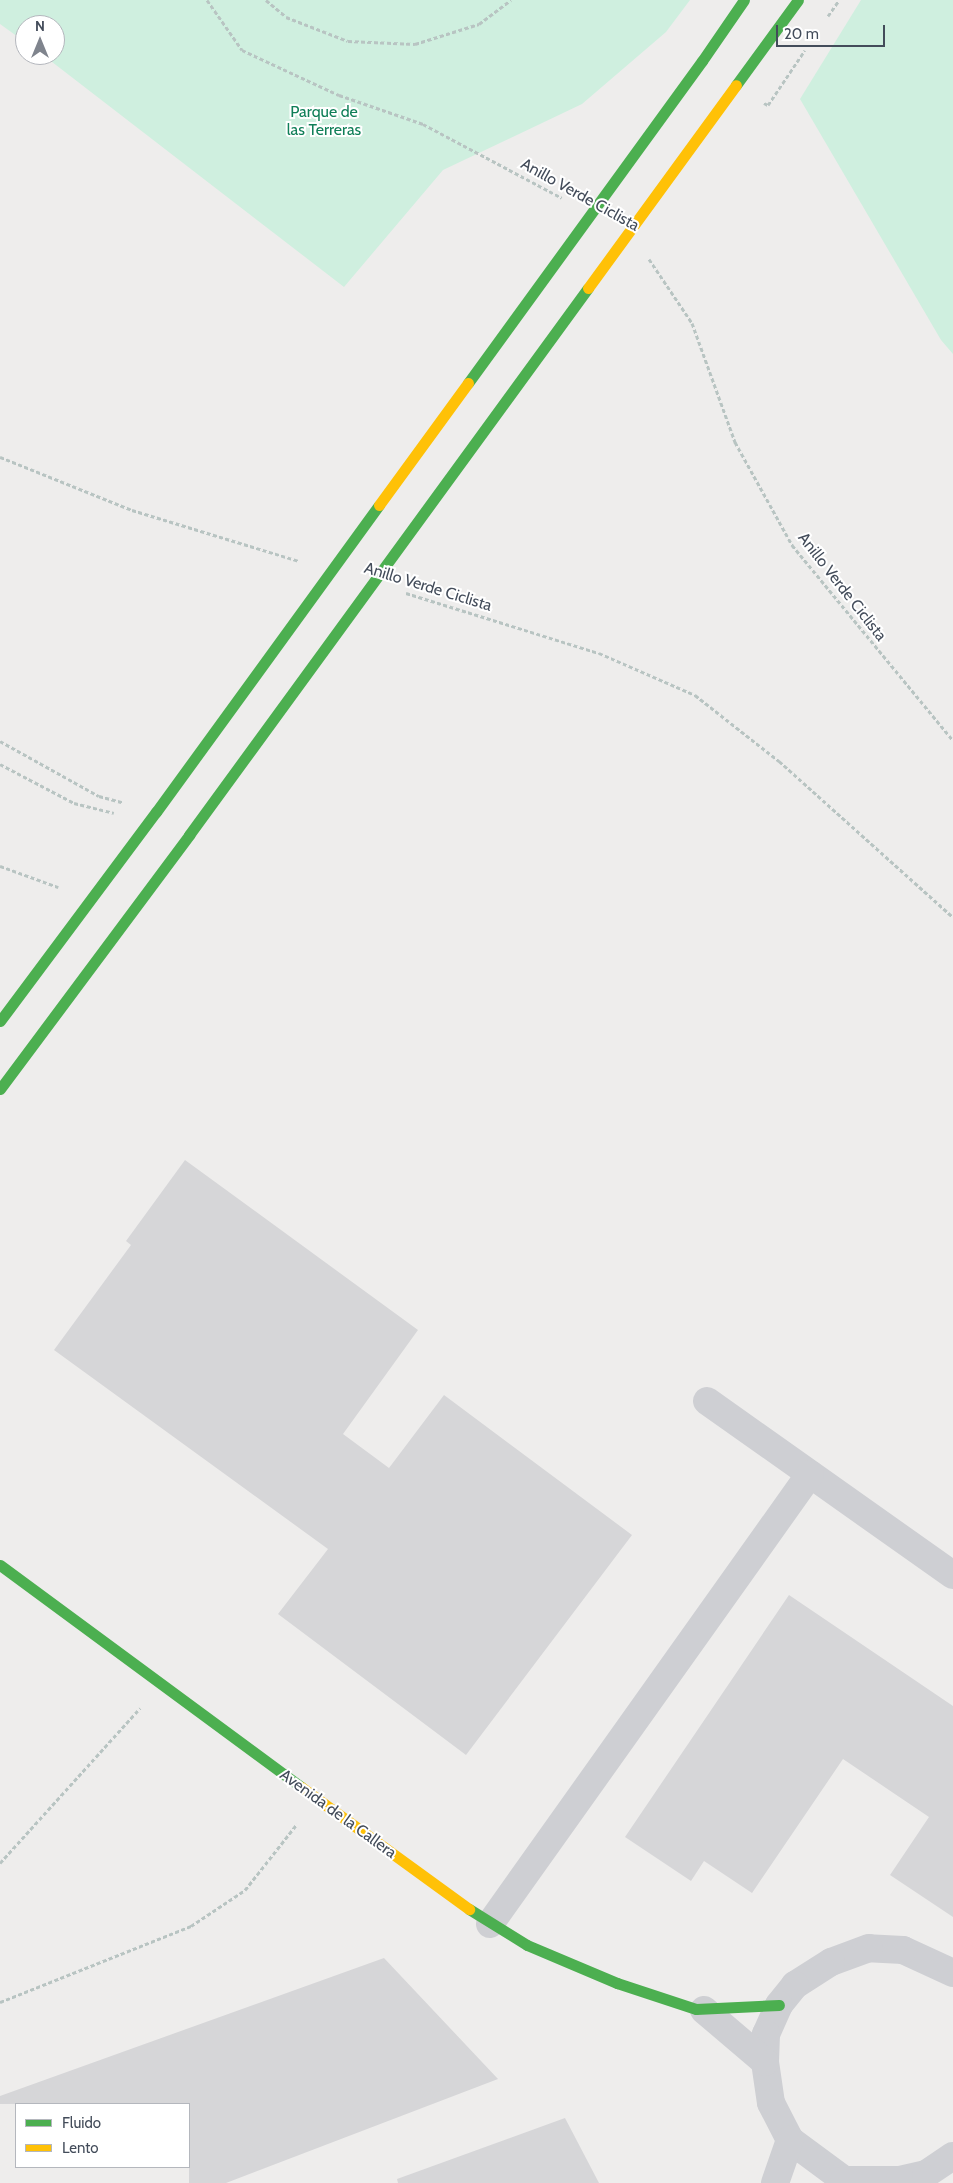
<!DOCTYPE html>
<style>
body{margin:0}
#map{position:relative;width:953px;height:2183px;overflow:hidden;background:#eeedec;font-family:Cabin,sans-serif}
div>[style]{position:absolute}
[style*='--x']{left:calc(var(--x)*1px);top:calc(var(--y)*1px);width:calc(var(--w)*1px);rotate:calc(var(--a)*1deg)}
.green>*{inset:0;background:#cfefdf}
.building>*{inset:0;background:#d6d6d8}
.path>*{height:3px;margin-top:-1.5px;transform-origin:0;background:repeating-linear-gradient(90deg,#b8c4c2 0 4px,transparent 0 6.5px)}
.street>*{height:28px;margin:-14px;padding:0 14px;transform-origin:14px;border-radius:14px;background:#cecfd3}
.fast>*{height:11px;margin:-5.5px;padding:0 5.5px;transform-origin:5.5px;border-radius:5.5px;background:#4caf50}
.slow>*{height:11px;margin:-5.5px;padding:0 5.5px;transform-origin:5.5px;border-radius:5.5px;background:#ffc107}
.fast-bridge>*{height:11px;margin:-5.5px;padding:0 5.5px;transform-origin:5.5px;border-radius:5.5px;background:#4caf50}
.slow-bridge>*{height:11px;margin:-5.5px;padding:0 5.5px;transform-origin:5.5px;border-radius:5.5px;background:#ffc107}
span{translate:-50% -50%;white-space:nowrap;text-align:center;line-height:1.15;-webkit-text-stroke:4px #fff;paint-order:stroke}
.park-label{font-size:16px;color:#107f58}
.street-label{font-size:16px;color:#434c5a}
.legend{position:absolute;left:15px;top:2103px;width:175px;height:65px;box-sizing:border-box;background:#fff;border:1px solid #b4b7bd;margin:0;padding:6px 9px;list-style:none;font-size:15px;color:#434c5a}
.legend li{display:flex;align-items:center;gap:10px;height:25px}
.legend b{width:25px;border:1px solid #b4b7bd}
.north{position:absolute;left:15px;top:15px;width:50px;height:50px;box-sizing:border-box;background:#fff;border:1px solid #b4b7bd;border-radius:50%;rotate:0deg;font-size:14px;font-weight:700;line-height:20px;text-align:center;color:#434c5a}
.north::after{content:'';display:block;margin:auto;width:18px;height:22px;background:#7f848d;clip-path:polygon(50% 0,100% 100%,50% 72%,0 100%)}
.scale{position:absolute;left:776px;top:25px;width:109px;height:22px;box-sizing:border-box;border:2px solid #434c5a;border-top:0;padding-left:6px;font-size:15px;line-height:18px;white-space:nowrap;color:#434c5a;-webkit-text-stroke:4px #fff;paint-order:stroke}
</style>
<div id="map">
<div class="green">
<i style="clip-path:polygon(0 0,690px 0,666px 32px,582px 104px,443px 170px,344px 287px,43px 55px,55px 55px,55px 25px,25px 25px,25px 42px,0 24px)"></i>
<i style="clip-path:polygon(861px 0,953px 0,953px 354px,941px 340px,800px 99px)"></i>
</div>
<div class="building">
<i style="clip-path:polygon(185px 1160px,418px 1330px,343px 1434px,389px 1468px,444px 1395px,632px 1535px,466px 1755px,278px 1614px,328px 1549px,54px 1350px,131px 1245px,126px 1241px)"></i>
<i style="clip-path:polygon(789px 1595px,953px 1706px,953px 1917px,890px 1875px,929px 1817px,843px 1759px,752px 1893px,704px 1861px,691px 1881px,625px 1837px)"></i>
<i style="clip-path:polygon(384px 1958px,498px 2079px,226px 2183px,189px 2183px,189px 2104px,0 2104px,0 2096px)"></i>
<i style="clip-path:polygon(565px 2118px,599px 2183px,398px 2183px,397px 2179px)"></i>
</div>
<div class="path">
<i style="--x:207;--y:0;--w:61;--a:55"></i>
<i style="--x:242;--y:50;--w:107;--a:24.9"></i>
<i style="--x:339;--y:95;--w:89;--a:19"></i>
<i style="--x:423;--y:124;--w:157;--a:28"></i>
<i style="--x:266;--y:0;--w:26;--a:40"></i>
<i style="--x:286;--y:17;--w:66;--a:21.2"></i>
<i style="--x:348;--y:41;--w:67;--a:2.6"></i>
<i style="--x:415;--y:44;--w:67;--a:-17.4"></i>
<i style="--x:479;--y:24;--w:40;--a:-37"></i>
<i style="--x:828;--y:16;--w:19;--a:-55"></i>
<i style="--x:764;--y:103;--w:4;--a:27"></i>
<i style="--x:768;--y:105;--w:66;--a:-56.1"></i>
<i style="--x:649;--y:259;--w:77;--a:56.1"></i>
<i style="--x:692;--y:323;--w:127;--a:70.1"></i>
<i style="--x:735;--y:442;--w:118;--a:61"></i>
<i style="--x:792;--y:545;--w:253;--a:50.5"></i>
<i style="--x:0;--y:457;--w:142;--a:21.9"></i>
<i style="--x:132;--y:510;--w:175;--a:17"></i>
<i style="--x:406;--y:593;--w:202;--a:17.3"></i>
<i style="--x:599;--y:653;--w:105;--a:23.6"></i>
<i style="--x:695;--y:695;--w:107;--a:38.2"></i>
<i style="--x:779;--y:761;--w:234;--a:41.9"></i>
<i style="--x:0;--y:741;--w:113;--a:29.1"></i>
<i style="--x:99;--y:796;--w:24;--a:15"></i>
<i style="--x:0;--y:764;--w:84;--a:27.8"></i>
<i style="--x:74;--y:803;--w:41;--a:14"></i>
<i style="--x:0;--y:866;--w:62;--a:19.9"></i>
<i style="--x:0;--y:1863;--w:209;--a:-47.9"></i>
<i style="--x:0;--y:2002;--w:206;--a:-21.7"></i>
<i style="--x:191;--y:1926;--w:65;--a:-33.7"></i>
<i style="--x:245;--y:1890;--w:84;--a:-51.8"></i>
</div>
<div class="street">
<i style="--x:707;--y:1401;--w:301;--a:35.3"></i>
<i style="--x:490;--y:1924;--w:552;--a:-54.58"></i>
<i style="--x:953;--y:1973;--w:55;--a:-155.3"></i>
<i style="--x:903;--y:1950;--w:34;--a:-177"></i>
<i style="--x:869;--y:1948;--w:40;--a:159.8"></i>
<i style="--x:831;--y:1962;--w:43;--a:147.4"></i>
<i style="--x:795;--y:1985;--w:26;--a:129"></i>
<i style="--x:779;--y:2005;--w:32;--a:114"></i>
<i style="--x:766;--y:2034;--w:28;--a:92"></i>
<i style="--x:765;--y:2062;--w:41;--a:81.7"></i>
<i style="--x:771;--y:2103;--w:42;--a:62.8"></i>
<i style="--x:790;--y:2140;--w:67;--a:36.5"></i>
<i style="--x:844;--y:2180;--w:56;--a:0"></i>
<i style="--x:900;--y:2180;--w:27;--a:-13"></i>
<i style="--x:926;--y:2174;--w:32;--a:-34"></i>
<i style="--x:704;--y:2010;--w:80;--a:40.4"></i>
<i style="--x:775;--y:2183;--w:46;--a:-70.8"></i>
</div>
<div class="fast">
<i style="--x:702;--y:61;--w:74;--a:-55.5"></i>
<i style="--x:736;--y:85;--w:105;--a:-53.9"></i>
<i style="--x:0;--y:1021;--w:261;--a:-53.3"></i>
<i style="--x:0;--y:1089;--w:317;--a:-53.3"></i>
<i style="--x:0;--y:1565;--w:374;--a:36.4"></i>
<i style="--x:469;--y:1909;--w:68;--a:31.8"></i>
<i style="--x:527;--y:1945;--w:98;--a:22.9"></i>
<i style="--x:617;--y:1983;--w:83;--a:18.2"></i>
<i style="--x:696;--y:2009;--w:83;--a:-2.8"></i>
</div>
<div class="slow">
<i style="--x:301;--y:1787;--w:208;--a:36"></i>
</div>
<div class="fast-bridge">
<i style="--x:468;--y:383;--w:398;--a:-54"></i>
<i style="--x:156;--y:812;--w:379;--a:-54"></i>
<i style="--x:189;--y:835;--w:677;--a:-53.89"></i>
</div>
<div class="slow-bridge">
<i style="--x:588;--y:288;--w:251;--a:-53.9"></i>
<i style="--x:379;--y:505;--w:151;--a:-53.9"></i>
</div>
<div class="park-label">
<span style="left:324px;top:121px">Parque de<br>las Terreras</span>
</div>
<div class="street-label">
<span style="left:580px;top:195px;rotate:29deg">Anillo Verde Ciclista</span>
<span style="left:428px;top:587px;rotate:17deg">Anillo Verde Ciclista</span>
<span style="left:842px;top:587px;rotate:52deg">Anillo Verde Ciclista</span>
<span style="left:338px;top:1814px;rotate:36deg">Avenida de la Callera</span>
</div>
<ul class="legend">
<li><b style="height:6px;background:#4caf50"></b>Fluido</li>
<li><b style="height:6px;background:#ffc107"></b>Lento</li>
</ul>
<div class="north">N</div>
<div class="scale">20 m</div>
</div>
